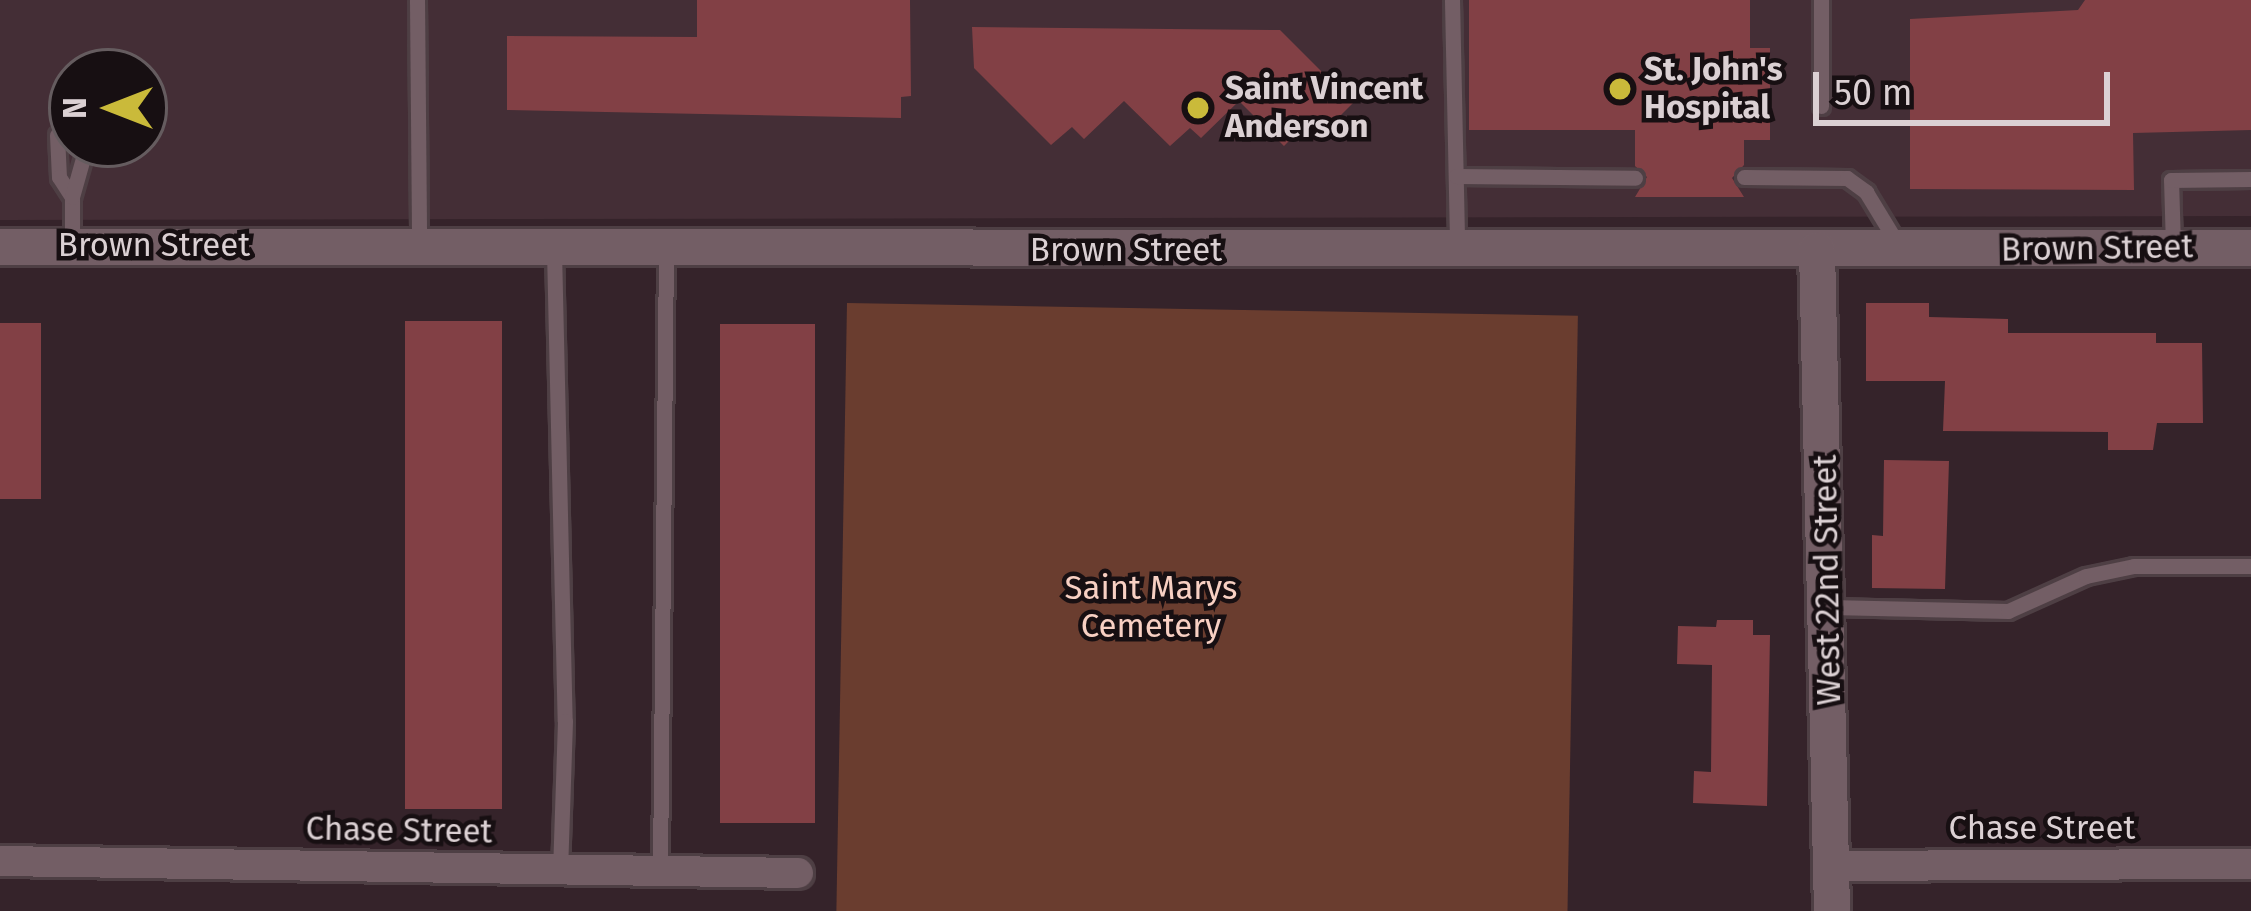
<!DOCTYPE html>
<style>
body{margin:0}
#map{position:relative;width:2251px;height:911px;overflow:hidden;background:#35232a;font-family:"Fira Sans",sans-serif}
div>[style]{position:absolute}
.built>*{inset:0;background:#442e36}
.green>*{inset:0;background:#6a3d2f;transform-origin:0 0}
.building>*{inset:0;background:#824045;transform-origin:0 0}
.roads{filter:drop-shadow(3px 0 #4e3f44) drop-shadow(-3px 0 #4e3f44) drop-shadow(0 3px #4e3f44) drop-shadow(0 -3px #4e3f44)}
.lane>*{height:15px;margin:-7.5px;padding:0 7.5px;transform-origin:7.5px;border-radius:7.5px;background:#735e65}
.street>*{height:30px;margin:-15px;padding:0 15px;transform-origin:15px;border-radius:15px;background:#735e65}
.secondary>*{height:36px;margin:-18px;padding:0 18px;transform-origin:18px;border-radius:18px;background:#735e65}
.dots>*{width:33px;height:33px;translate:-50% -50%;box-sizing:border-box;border:6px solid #170f12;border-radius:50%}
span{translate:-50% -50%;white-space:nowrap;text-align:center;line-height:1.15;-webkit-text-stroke:9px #170f12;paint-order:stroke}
.poi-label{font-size:33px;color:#dbd0d3;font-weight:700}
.left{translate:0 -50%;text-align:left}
.street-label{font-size:33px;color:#dbd0d3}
.park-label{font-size:33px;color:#f8d0c3}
.north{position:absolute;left:48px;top:48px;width:120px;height:120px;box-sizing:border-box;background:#170f12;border:3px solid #655c5f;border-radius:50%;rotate:270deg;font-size:33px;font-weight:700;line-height:48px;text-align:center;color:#dbd0d3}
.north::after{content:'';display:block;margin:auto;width:42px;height:54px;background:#caba3a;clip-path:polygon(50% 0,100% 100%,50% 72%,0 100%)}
.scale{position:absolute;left:1813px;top:72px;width:297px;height:54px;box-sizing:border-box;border:6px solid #dbd0d3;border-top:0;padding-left:15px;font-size:36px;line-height:42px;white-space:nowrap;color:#dbd0d3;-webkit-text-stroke:9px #170f12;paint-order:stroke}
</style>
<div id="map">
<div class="built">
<i style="clip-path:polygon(evenodd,0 0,2251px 0,2251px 216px,0 220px,0 0,72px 72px,144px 72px,144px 144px,72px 144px,72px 72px)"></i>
</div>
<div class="green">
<i style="left:847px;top:303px;width:731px;height:608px;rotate:1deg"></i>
</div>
<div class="building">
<i style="clip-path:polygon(697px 0,910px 0,911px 96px,901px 97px,901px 118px,507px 110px,507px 36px,697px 37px)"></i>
<i style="clip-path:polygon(1469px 0,1750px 0,1750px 48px,1770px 48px,1770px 140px,1744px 140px,1744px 165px,1732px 178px,1744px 197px,1635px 197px,1647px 177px,1635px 166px,1635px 130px,1469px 130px)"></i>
<i style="clip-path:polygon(2085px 0,2251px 0,2251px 130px,2133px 133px,2134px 190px,1910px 189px,1910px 19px,2078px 10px)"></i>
<i style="clip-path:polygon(972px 27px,1280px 30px,1353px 103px,1317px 139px,1303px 127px,1284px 146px,1239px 101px,1201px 138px,1190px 128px,1170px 146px,1124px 101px,1084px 139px,1072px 127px,1051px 145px,974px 68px)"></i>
<i style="clip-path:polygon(1866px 303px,1929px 303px,1929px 317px,2008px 319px,2008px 333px,2156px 333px,2156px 343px,2202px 343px,2203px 423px,2157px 423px,2153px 450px,2108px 450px,2108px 432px,1943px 431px,1945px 381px,1866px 381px)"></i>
<i style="left:502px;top:321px;width:488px;height:97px;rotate:90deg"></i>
<i style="left:0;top:323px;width:41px;height:176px"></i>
<i style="left:720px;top:324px;width:95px;height:499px"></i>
<i style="clip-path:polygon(1884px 460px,1949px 461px,1945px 589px,1872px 588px,1872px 535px,1883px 536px)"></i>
<i style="clip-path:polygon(1717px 620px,1753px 620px,1753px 635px,1770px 635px,1767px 806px,1693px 803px,1694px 771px,1711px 772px,1712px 665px,1677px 664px,1678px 626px,1716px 627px)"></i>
</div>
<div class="roads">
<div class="lane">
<i style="left:417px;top:0;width:246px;rotate:89.5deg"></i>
<i style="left:1452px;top:0;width:248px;rotate:88.8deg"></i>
<i style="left:1821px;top:0;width:106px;rotate:90deg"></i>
<i style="left:57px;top:135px;width:42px;rotate:87.3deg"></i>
<i style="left:59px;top:177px;width:24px;rotate:57deg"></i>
<i style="left:1456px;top:176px;width:179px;rotate:0.6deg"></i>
<i style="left:1744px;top:177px;width:103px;rotate:0.6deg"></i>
<i style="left:1847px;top:178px;width:24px;rotate:36deg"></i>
<i style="left:1866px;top:192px;width:60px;rotate:58.7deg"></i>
<i style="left:2173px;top:246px;width:66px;rotate:-91.7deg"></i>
<i style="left:2171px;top:180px;width:80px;rotate:-0.7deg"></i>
<i style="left:72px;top:247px;width:50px;rotate:-90deg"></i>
<i style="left:72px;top:197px;width:55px;rotate:-74.2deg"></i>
<i style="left:554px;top:250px;width:471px;rotate:88.7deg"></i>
<i style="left:565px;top:721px;width:148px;rotate:91.9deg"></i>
<i style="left:1830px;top:607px;width:178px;rotate:1.3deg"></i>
<i style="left:2008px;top:611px;width:85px;rotate:-24.2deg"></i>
<i style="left:2086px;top:576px;width:49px;rotate:-11.8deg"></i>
<i style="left:2134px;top:566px;width:117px"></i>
<i style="left:660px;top:871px;width:621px;rotate:-89.45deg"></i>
</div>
<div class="street">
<i style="left:0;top:861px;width:798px;rotate:0.86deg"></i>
<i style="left:1833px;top:866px;width:418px;rotate:-0.3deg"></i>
</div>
<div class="secondary">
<i style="left:0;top:247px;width:2251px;rotate:0.03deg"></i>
<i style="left:1817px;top:250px;width:661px;rotate:88.7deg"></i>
</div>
</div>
<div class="dots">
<i style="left:1620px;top:89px;background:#caba3a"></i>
<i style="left:1198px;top:108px;background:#caba3a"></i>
</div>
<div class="poi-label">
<span class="left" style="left:1644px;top:89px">St. John's<br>Hospital</span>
<span class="left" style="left:1225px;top:108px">Saint Vincent<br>Anderson</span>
</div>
<div class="street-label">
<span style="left:154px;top:246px">Brown Street</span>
<span style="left:2097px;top:249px;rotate:-1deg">Brown Street</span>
<span style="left:1126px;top:251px">Brown Street</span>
<span style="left:1828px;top:580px;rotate:-91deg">West 22nd Street</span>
<span style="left:2042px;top:829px">Chase Street</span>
<span style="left:399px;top:831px;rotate:1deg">Chase Street</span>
</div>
<div class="park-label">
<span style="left:1151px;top:608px">Saint Marys<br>Cemetery</span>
</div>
<div class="north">N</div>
<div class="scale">50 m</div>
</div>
